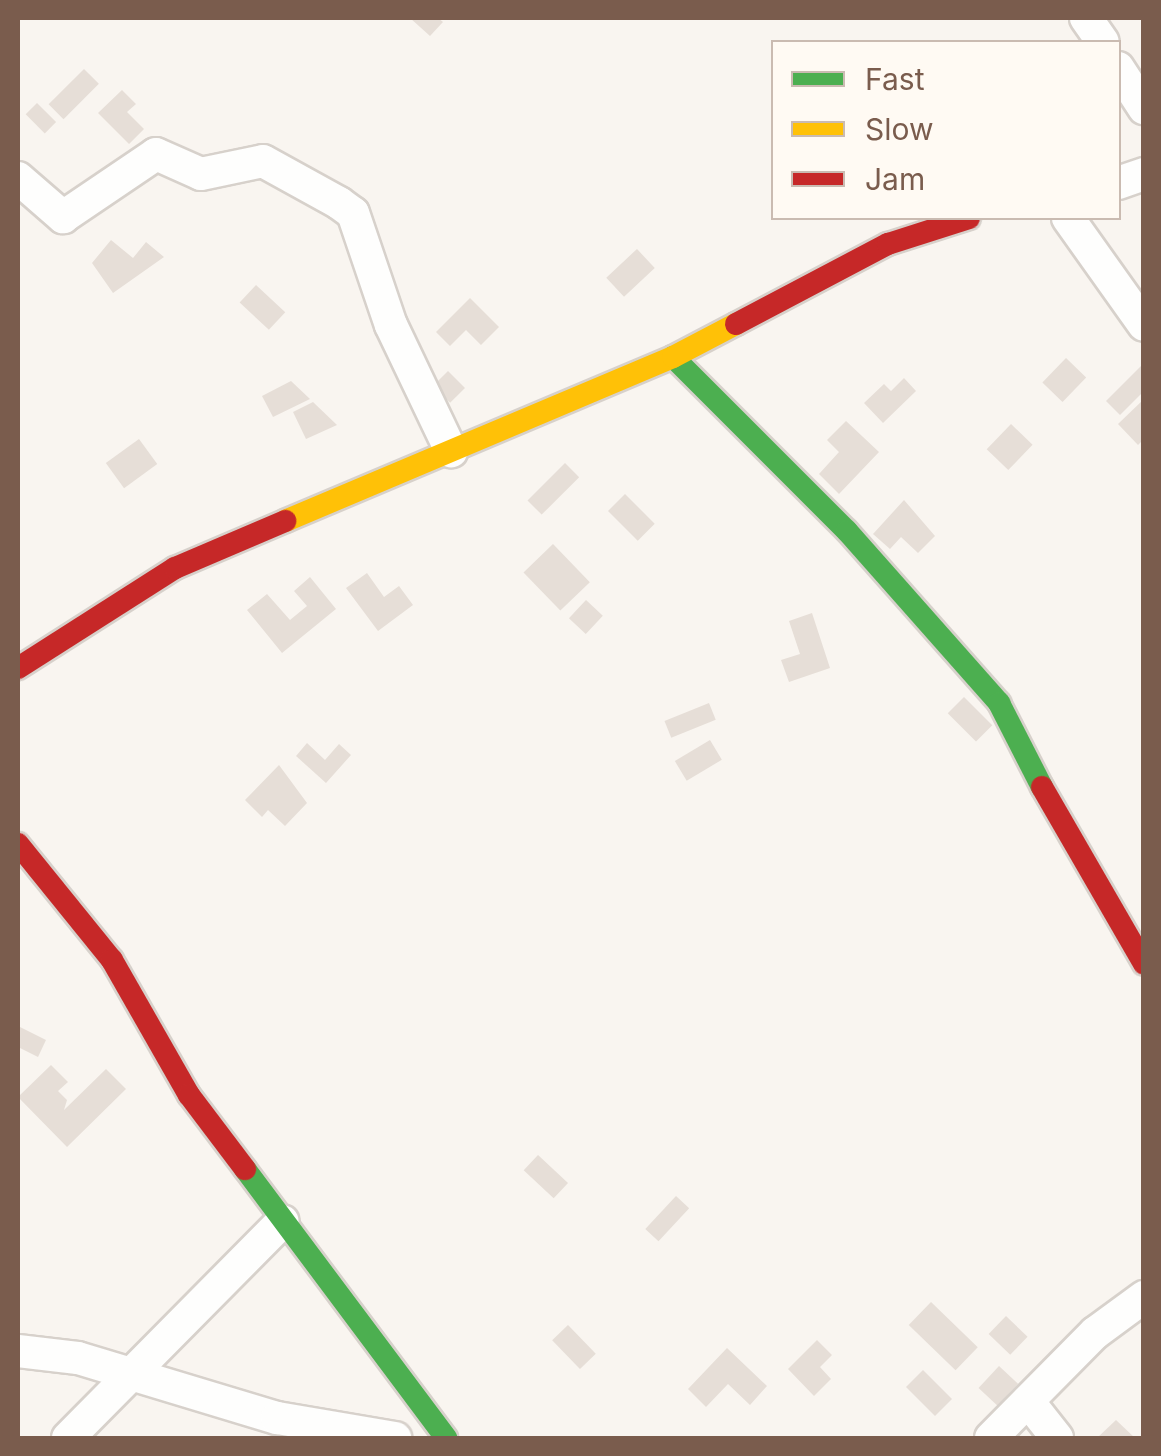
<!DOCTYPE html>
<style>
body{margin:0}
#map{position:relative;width:1161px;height:1456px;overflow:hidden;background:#f9f5f0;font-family:Inter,sans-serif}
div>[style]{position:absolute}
.building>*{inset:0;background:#e6ded7;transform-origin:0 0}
.roads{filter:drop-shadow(2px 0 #d7d1cb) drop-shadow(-2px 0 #d7d1cb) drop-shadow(0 2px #d7d1cb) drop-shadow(0 -2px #d7d1cb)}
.street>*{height:32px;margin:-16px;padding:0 16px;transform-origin:16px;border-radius:16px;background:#fefefd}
.fast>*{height:22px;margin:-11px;padding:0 11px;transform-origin:11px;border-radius:11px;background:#4caf50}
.slow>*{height:22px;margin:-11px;padding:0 11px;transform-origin:11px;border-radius:11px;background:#ffc107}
.jam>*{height:22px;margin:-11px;padding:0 11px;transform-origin:11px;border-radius:11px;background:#c62828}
span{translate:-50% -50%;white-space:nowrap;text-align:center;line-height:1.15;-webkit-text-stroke:9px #fffaf3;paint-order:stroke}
.frame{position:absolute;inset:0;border:20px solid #7a5c4d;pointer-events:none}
.legend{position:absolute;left:771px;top:40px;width:350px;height:180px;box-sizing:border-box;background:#fffaf3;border:2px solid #cabbb1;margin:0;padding:12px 18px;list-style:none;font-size:30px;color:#7a5c4d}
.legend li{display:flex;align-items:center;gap:20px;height:50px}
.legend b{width:50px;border:2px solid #cabbb1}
</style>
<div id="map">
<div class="building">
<i style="clip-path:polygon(410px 18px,438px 18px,443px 22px,430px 36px)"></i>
<i style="left:84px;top:69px;width:21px;height:50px;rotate:45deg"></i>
<i style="clip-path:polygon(122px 90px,136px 104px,127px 112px,144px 129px,129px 144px,98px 113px)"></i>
<i style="left:37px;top:103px;width:27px;height:16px;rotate:45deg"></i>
<i style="clip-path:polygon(111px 240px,133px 258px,146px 242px,164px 257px,113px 293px,92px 263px)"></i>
<i style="left:637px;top:249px;width:26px;height:42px;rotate:47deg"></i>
<i style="left:256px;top:285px;width:40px;height:24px;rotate:43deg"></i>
<i style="clip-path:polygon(470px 298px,499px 327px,481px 345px,466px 330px,450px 346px,436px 332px)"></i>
<i style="left:1066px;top:358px;width:28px;height:34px;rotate:44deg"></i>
<i style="clip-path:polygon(1144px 363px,1144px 391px,1120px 415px,1106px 401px)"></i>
<i style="left:448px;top:371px;width:24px;height:21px;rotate:45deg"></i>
<i style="clip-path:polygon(904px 378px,916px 391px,883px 423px,864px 403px,884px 384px,891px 391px)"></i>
<i style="clip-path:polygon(291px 381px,310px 399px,273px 417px,262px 396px)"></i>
<i style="clip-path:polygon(1144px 399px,1144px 439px,1138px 445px,1118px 424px)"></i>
<i style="clip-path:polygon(313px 402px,337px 425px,306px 439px,293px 412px)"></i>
<i style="clip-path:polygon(846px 421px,879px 452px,839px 494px,819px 474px,839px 452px,827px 440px)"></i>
<i style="left:1011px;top:424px;width:30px;height:35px;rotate:44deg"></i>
<i style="left:139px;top:439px;width:31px;height:41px;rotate:54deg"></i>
<i style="left:565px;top:463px;width:20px;height:53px;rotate:45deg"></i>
<i style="left:625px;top:494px;width:42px;height:24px;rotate:45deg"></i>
<i style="clip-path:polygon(904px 500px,935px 536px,918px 553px,901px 537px,890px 549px,873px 534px)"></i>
<i style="left:553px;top:544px;width:53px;height:41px;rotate:46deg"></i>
<i style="clip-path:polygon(367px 573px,384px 597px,399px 586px,413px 605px,378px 631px,346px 588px)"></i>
<i style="clip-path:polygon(310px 577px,336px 609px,282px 653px,247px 610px,267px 594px,290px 620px,307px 606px,294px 591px)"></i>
<i style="left:586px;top:600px;width:23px;height:25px;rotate:43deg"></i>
<i style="clip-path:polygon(812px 613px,830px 668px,789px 682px,781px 660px,800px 654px,789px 621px)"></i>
<i style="left:964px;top:697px;width:40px;height:23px;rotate:45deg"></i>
<i style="left:709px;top:703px;width:18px;height:48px;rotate:68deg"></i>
<i style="left:710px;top:740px;width:23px;height:41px;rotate:59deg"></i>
<i style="clip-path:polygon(307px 743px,325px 760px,339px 744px,351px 755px,326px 783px,296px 756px)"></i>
<i style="clip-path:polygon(279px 765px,307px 803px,285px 826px,268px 810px,262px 817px,245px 800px)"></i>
<i style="clip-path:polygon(18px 1026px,46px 1040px,38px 1057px,18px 1047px)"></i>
<i style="clip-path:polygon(51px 1065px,68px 1082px,58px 1091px,67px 1100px,64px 1110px,106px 1069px,126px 1089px,67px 1147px,18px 1097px)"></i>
<i style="left:538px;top:1155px;width:41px;height:21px;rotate:43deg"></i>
<i style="left:676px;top:1196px;width:18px;height:45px;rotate:43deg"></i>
<i style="left:931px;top:1302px;width:65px;height:32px;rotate:44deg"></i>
<i style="left:1006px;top:1316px;width:30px;height:25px;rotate:44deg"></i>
<i style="left:568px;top:1325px;width:40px;height:22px;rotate:46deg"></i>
<i style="clip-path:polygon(817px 1340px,832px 1355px,820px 1367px,831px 1379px,814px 1396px,788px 1369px)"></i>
<i style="clip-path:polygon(727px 1348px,767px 1386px,750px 1405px,728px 1384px,706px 1407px,688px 1389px)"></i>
<i style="left:999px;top:1366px;width:26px;height:30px;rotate:43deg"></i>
<i style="left:923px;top:1370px;width:41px;height:24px;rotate:45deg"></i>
<i style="clip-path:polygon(1116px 1420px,1135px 1438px,1097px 1438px)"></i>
</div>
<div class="roads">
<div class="street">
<i style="left:1086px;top:18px;width:29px;rotate:55deg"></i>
<i style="left:1118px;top:68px;width:48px;rotate:57deg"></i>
<i style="left:18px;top:178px;width:60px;rotate:40.9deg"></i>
<i style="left:63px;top:217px;width:112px;rotate:-34.1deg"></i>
<i style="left:156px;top:154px;width:49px;rotate:24deg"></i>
<i style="left:201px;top:174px;width:63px;rotate:-11.8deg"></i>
<i style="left:263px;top:161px;width:87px;rotate:28.9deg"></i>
<i style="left:339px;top:203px;width:17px;rotate:36deg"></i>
<i style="left:353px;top:213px;width:118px;rotate:71.3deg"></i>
<i style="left:391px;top:325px;width:140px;rotate:64.5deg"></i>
<i style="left:1118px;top:183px;width:28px;rotate:-19deg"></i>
<i style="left:1068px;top:218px;width:131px;rotate:54.6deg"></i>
<i style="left:18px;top:1351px;width:60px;rotate:6.7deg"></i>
<i style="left:78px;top:1358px;width:208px;rotate:16.8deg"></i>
<i style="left:277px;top:1418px;width:120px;rotate:9.6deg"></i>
<i style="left:1028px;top:1401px;width:47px;rotate:51.9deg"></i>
<i style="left:68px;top:1438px;width:305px;rotate:-45.3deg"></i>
<i style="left:991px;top:1438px;width:148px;rotate:-45.3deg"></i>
<i style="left:1095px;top:1333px;width:61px;rotate:-36.3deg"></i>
</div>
<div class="fast">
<i style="left:673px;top:357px;width:246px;rotate:45deg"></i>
<i style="left:847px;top:531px;width:230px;rotate:48.5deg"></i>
<i style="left:999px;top:703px;width:94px;rotate:62.9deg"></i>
<i style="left:245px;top:1169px;width:336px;rotate:53.2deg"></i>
</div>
<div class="slow">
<i style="left:285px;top:521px;width:421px;rotate:-22.9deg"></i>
<i style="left:673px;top:357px;width:71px;rotate:-27.6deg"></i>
</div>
<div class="jam">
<i style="left:736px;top:324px;width:172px;rotate:-27.8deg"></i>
<i style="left:888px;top:244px;width:85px;rotate:-17.8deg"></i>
<i style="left:18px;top:668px;width:186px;rotate:-32.5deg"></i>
<i style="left:175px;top:568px;width:120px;rotate:-23.1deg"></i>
<i style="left:1042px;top:787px;width:204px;rotate:60deg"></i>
<i style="left:18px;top:844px;width:149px;rotate:51deg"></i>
<i style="left:112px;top:960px;width:155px;rotate:60.3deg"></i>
<i style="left:189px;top:1095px;width:93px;rotate:52.9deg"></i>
</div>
</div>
<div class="frame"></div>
<ul class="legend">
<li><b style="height:12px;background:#4caf50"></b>Fast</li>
<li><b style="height:12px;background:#ffc107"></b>Slow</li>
<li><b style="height:12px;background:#c62828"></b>Jam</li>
</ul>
</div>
